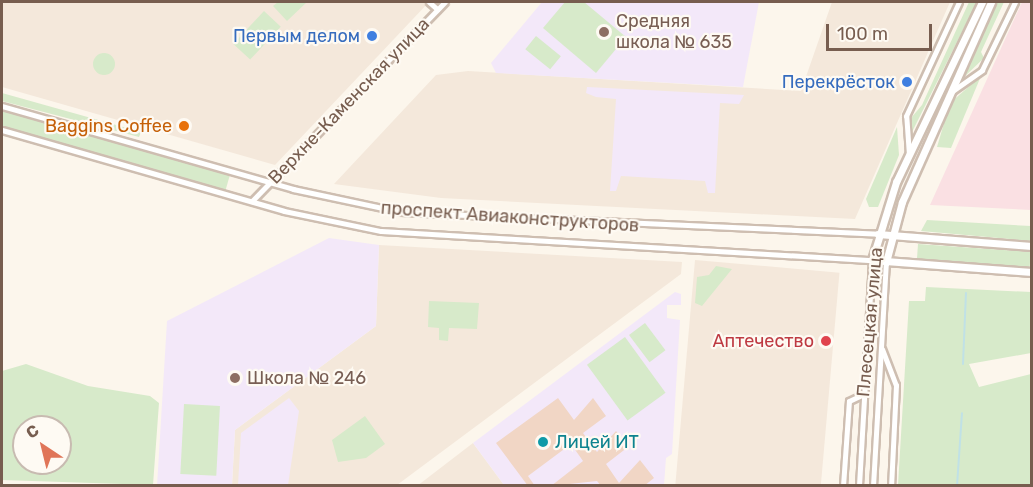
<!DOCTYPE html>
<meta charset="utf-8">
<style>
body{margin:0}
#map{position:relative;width:1033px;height:487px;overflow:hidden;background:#fcf6ec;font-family:Rubik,sans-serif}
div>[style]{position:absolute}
.residential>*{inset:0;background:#f4e8db;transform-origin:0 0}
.education>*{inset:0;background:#f3e8f9}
.medical>*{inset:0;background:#fae0e3}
.green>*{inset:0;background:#d7eaca;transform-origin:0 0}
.round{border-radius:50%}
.stream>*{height:2px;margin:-1px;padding:0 1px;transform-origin:1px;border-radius:1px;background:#c0e1e6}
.building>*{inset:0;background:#f1d6c5}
.roads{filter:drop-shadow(2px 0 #cebeb1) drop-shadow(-2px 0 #cebeb1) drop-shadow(0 2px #cebeb1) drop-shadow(0 -2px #cebeb1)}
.minor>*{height:5px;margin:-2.5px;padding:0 2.5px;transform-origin:2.5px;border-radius:2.5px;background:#fff}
.tertiary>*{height:7px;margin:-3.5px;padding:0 3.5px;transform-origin:3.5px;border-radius:3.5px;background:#fff}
.dots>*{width:16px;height:16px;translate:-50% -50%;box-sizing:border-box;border:3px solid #fefaf3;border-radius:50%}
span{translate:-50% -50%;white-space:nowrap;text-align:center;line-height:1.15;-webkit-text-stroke:4.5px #fefaf3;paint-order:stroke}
.education-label{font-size:18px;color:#785e54}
.left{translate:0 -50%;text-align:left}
.shop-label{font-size:18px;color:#366cbe}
.right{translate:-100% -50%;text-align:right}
.street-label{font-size:18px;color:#775d4f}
.food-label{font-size:18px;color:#c56008}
.health-label{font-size:18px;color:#be3a42}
.culture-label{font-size:18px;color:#0d838f}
.frame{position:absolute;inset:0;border:3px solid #775d4f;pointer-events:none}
.north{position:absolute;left:12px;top:415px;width:60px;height:60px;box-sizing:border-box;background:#fefaf3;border:2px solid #c8bbb1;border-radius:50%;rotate:325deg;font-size:16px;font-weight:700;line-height:24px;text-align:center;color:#775d4f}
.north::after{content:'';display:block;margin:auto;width:21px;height:27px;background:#e07558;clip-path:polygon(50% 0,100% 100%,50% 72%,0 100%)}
.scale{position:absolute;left:826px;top:24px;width:106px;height:27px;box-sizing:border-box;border:3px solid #775d4f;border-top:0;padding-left:8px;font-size:18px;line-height:21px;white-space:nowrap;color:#775d4f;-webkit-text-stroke:4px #fefaf3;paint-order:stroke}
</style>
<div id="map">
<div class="residential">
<i style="clip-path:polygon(2px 2px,429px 2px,275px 165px,2px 87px)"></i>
<i style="clip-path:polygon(832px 2px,950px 2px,855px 219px,441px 198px,334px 184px,436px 75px,468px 71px,801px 91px)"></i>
<i style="clip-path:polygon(379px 245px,682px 262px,681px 274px,397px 485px,232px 486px,235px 430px,376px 326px)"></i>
<i style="left:695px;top:260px;width:145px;height:226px;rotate:5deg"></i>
<i style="clip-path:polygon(473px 443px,504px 485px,417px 486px)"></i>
</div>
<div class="education">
<i style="clip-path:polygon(542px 2px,759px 2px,743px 87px,496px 73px,491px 63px)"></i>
<i style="clip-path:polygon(587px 87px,744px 95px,739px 104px,720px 103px,715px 193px,708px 193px,705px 181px,621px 176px,616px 191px,610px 191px,616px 99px,596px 97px,586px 93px)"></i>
<i style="clip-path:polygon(329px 238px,379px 245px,376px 326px,235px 430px,232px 485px,157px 486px,167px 321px)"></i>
<i style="clip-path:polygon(675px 292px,681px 294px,681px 305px,667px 305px,667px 318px,680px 320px,672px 454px,666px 458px,664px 485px,504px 485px,473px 443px)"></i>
<i style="clip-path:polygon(289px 398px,299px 411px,288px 485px,238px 485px,241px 433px)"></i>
</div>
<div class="medical">
<i style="clip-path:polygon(1022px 2px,1032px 2px,1031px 210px,930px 205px)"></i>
</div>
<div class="green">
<i style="clip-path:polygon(278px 2px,307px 2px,287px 21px,273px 6px)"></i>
<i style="clip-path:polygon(565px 2px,584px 2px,626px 37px,596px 73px,543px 28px)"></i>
<i style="clip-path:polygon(969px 2px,977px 2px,911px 134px,911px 118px,922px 105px)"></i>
<i style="clip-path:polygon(996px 2px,1004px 2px,981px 52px,984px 58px,961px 80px)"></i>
<i style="left:264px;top:11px;width:23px;height:45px;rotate:43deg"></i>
<i style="left:536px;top:36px;width:32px;height:17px;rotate:39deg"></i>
<i class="round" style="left:93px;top:53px;width:22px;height:22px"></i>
<i style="clip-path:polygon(981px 76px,951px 148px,937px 147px,950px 103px)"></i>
<i style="clip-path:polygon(2px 93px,141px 132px,139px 137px,2px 101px)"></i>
<i style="left:2px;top:110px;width:237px;height:16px;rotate:16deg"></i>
<i style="clip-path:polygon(897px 127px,899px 155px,878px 207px,869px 207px,866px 199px)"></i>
<i style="clip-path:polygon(927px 220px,1031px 226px,1031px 241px,921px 231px)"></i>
<i style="left:918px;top:244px;width:113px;height:16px;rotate:4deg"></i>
<i style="clip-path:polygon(716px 266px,732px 269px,702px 306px,695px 303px,697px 277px,709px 275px)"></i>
<i style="clip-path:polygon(926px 287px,1031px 292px,1031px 353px,969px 364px,979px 387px,1031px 374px,1031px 485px,898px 485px,909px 301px,925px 301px)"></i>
<i style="clip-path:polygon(429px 301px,479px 303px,477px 329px,449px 328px,448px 341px,439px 340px,439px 328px,428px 327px)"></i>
<i style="left:645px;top:323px;width:34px;height:20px;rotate:53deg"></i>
<i style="left:625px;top:337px;width:69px;height:47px;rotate:54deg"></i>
<i style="clip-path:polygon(evenodd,26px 364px,88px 386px,150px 396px,159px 403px,153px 485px,2px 480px,2px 371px,26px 364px,24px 427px,60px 427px,60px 463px,24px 463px,24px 427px)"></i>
<i style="left:184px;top:404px;width:36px;height:70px;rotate:3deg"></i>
<i style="clip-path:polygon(365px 416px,385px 444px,366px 458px,338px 462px,332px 440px)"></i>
</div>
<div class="stream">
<i style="left:963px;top:364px;width:71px;rotate:-87.6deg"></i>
<i style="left:957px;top:486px;width:73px;rotate:-86.1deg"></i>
</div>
<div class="building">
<i style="clip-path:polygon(558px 398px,574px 420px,593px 398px,606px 416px,583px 433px,597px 452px,616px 431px,628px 447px,606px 464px,619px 483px,640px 460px,654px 478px,644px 486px,601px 486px,597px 481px,551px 486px,583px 461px,571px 444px,528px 476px,535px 486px,528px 486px,496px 443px)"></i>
</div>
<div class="roads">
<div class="minor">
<i style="left:429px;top:2px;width:11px;rotate:41deg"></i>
<i style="left:951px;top:92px;width:38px;rotate:-35deg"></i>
<i style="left:982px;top:70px;width:76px;rotate:-64.1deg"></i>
<i style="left:2px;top:106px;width:303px;rotate:15.9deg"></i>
<i style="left:293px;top:189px;width:110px;rotate:12deg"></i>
<i style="left:401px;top:212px;width:478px;rotate:2.6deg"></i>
<i style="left:2px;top:130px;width:293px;rotate:16deg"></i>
<i style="left:284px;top:211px;width:99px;rotate:11.7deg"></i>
<i style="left:381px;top:231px;width:492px;rotate:3.4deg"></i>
<i style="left:872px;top:260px;width:226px;rotate:93.3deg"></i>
<i style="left:909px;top:155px;width:39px;rotate:-94deg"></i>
<i style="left:906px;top:116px;width:126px;rotate:-65.1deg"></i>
<i style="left:252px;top:201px;width:277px;rotate:-45.9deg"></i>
<i style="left:882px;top:349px;width:39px;rotate:69deg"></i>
<i style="left:896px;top:385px;width:101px;rotate:92.8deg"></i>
<i style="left:843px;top:486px;width:85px;rotate:-86deg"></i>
<i style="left:849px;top:401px;width:17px;rotate:-25deg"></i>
<i style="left:873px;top:486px;width:224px;rotate:-86.7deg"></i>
</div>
<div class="tertiary">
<i style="left:982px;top:2px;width:199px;rotate:115.5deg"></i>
<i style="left:896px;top:182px;width:82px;rotate:107.1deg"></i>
<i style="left:872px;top:260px;width:160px;rotate:4.3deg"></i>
<i style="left:878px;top:234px;width:154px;rotate:4.5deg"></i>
<i style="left:886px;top:262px;width:62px;rotate:-75.1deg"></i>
<i style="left:902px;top:202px;width:219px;rotate:-66deg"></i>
</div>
</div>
<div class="dots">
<i style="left:604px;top:32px;background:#8d6e63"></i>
<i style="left:372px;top:36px;background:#3f7fe0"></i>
<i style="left:907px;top:82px;background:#3f7fe0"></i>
<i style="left:184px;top:126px;background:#e8710a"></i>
<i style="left:826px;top:341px;background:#e0444e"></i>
<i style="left:235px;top:378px;background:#8d6e63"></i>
<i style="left:543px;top:442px;background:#0f9aa8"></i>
</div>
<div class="education-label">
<span class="left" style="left:616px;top:32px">Средняя<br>школа № 635</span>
<span class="left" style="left:247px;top:378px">Школа № 246</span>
</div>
<div class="shop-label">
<span class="right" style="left:360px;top:36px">Первым делом</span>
<span class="right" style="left:895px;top:82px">Перекрёсток</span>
</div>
<div class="street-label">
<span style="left:349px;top:101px;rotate:-46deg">Верхне-Каменская улица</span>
<span style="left:510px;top:217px;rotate:4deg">проспект Авиаконструкторов</span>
<span style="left:870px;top:322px;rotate:-85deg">Плесецкая улица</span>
</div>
<div class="food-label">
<span class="right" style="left:172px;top:126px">Baggins Coffee</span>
</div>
<div class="health-label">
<span class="right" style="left:814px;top:341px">Аптечество</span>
</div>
<div class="culture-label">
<span class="left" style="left:555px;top:442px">Лицей ИТ</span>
</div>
<div class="frame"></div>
<div class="north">С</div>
<div class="scale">100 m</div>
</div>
